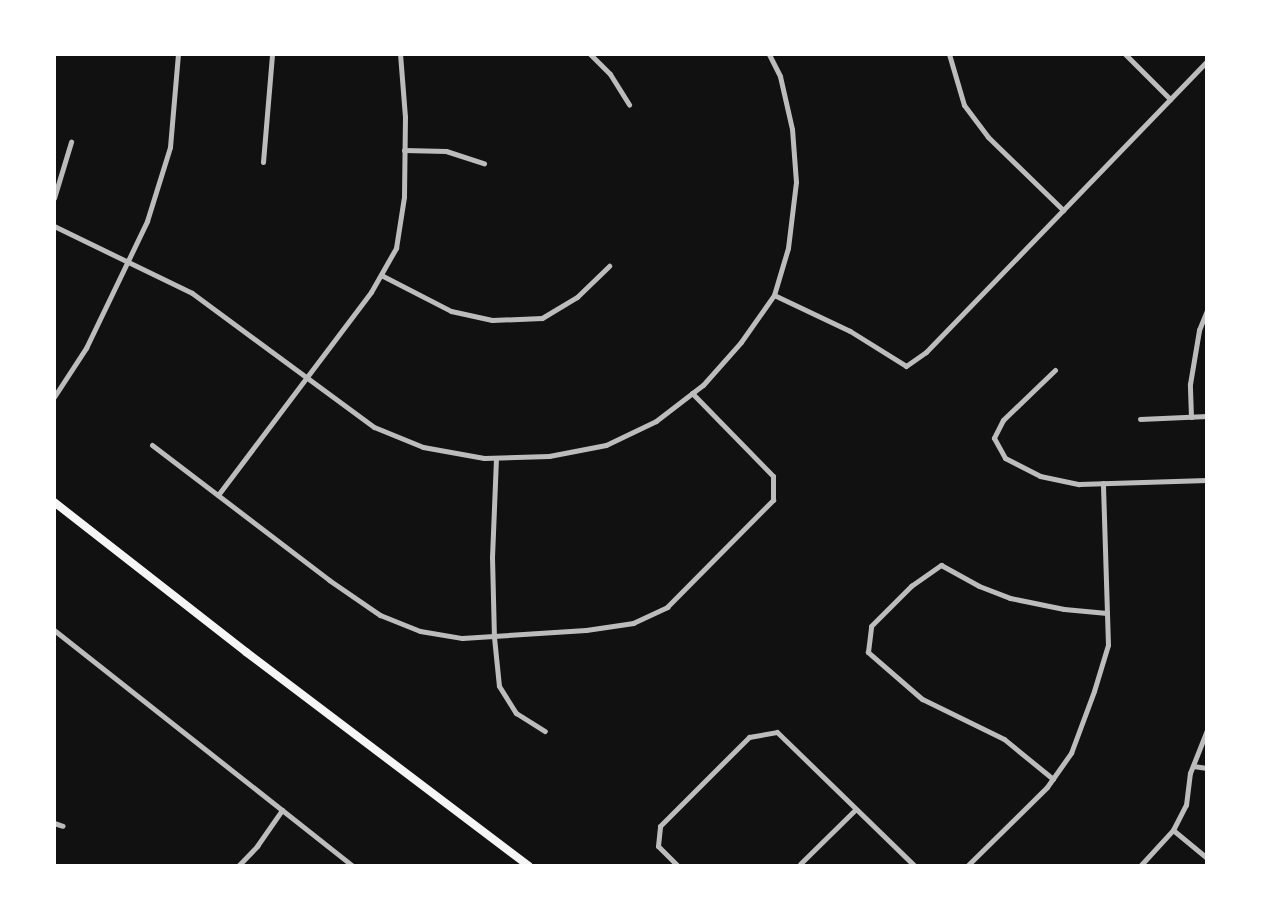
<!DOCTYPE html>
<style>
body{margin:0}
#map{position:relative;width:1261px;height:920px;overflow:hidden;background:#111;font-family:Lora,serif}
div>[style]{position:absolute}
.minor>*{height:5px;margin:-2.5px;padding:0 2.5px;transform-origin:2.5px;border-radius:2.5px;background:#bcbcbc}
.secondary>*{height:8px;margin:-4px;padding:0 4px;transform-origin:4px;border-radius:4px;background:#f5f5f5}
span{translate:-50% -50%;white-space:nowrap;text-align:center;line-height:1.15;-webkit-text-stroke:6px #fff;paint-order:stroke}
.frame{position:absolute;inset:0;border:56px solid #fff;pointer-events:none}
</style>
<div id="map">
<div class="minor">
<i style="left:590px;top:54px;width:28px;rotate:45deg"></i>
<i style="left:610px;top:74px;width:36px;rotate:58deg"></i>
<i style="left:949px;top:54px;width:53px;rotate:73.6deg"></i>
<i style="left:964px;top:105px;width:40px;rotate:53deg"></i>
<i style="left:988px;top:137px;width:105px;rotate:44.2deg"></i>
<i style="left:1125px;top:54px;width:64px;rotate:45deg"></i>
<i style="left:404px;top:150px;width:42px;rotate:1.4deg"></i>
<i style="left:446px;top:151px;width:40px;rotate:18deg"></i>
<i style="left:263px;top:162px;width:108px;rotate:-85.2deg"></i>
<i style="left:54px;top:198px;width:59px;rotate:-73.1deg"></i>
<i style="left:54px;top:226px;width:153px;rotate:25.9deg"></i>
<i style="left:192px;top:293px;width:226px;rotate:36.4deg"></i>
<i style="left:374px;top:427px;width:53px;rotate:22.2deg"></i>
<i style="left:423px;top:447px;width:62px;rotate:10.2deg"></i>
<i style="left:484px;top:458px;width:65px;rotate:-1.8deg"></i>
<i style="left:549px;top:456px;width:58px;rotate:-10.9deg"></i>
<i style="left:606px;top:445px;width:55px;rotate:-25.6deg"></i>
<i style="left:656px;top:421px;width:59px;rotate:-37.5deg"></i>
<i style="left:703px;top:385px;width:57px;rotate:-48.5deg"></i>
<i style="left:741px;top:342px;width:57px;rotate:-54.9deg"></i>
<i style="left:774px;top:295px;width:49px;rotate:-73.4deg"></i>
<i style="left:788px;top:248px;width:66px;rotate:-83.1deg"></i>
<i style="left:796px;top:182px;width:53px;rotate:-94.3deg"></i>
<i style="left:792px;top:129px;width:54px;rotate:-102.8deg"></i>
<i style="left:780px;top:76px;width:25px;rotate:-117deg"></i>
<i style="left:381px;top:275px;width:79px;rotate:27.2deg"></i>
<i style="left:451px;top:311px;width:42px;rotate:12.4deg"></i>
<i style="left:492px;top:320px;width:50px;rotate:-2.3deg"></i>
<i style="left:542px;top:318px;width:41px;rotate:-31deg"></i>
<i style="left:577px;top:297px;width:45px;rotate:-44.1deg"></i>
<i style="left:774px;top:295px;width:84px;rotate:25.3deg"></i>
<i style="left:850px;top:331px;width:66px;rotate:32deg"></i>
<i style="left:906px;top:366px;width:24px;rotate:-35deg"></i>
<i style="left:926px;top:352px;width:405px;rotate:-46deg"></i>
<i style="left:1055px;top:370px;width:72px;rotate:136.1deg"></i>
<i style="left:1003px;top:420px;width:20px;rotate:117deg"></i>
<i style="left:994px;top:438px;width:23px;rotate:61deg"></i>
<i style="left:1005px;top:458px;width:39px;rotate:27deg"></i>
<i style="left:1040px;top:476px;width:40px;rotate:12deg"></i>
<i style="left:1079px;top:484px;width:128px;rotate:-1.8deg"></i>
<i style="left:54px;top:397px;width:59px;rotate:-56.9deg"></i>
<i style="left:86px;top:348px;width:141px;rotate:-64.3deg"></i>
<i style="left:147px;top:221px;width:77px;rotate:-72.7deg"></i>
<i style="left:170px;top:147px;width:93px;rotate:-85.1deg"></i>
<i style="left:1191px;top:417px;width:33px;rotate:-92deg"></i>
<i style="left:1190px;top:384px;width:55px;rotate:-80.5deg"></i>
<i style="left:1199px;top:330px;width:22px;rotate:-68deg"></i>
<i style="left:1140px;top:419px;width:67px;rotate:-2.6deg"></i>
<i style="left:152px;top:445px;width:223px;rotate:37.3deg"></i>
<i style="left:329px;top:580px;width:62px;rotate:34.5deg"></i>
<i style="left:380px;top:615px;width:43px;rotate:21.8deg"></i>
<i style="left:420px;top:631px;width:43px;rotate:9.5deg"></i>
<i style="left:462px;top:638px;width:124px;rotate:-3.7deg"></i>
<i style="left:586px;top:630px;width:48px;rotate:-8.5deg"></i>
<i style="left:633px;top:623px;width:38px;rotate:-25deg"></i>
<i style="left:667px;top:607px;width:151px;rotate:-45.3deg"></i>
<i style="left:773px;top:500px;width:24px;rotate:-90deg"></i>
<i style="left:773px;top:476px;width:116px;rotate:-134.3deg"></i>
<i style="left:496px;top:458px;width:99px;rotate:92.3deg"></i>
<i style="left:492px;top:557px;width:80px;rotate:88.6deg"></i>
<i style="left:494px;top:637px;width:49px;rotate:84.2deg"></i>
<i style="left:499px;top:686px;width:32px;rotate:58deg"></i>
<i style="left:516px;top:713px;width:34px;rotate:32deg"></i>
<i style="left:218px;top:495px;width:254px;rotate:-53deg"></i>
<i style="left:371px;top:292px;width:51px;rotate:-60.4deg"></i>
<i style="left:396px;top:248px;width:52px;rotate:-81.1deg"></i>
<i style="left:404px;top:197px;width:80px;rotate:-89.3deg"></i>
<i style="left:405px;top:117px;width:63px;rotate:-94.5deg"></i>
<i style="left:54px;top:630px;width:381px;rotate:38.3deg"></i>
<i style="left:1193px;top:766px;width:14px;rotate:8deg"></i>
<i style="left:1053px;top:779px;width:63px;rotate:-140.8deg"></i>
<i style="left:1004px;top:739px;width:91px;rotate:-154deg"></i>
<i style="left:922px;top:699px;width:72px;rotate:-139deg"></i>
<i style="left:868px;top:652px;width:26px;rotate:-83deg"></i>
<i style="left:871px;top:626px;width:57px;rotate:-45deg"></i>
<i style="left:911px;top:586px;width:37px;rotate:-35deg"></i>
<i style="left:941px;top:565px;width:43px;rotate:28.9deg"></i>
<i style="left:979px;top:586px;width:33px;rotate:21deg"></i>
<i style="left:1010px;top:598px;width:55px;rotate:11.5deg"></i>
<i style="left:1064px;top:609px;width:43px;rotate:5.3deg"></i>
<i style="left:54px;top:823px;width:9px;rotate:18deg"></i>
<i style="left:1173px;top:830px;width:44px;rotate:39.5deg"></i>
<i style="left:800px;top:864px;width:78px;rotate:-44.5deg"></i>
<i style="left:238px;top:866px;width:28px;rotate:-46deg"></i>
<i style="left:257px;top:846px;width:44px;rotate:-55.2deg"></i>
<i style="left:678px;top:866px;width:28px;rotate:-135deg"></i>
<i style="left:658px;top:846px;width:20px;rotate:-84deg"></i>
<i style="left:660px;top:826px;width:126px;rotate:-45deg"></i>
<i style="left:749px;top:737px;width:28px;rotate:-10deg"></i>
<i style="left:777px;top:732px;width:192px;rotate:44.2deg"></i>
<i style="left:967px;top:866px;width:112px;rotate:-44.6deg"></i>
<i style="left:1047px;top:787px;width:42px;rotate:-54.8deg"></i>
<i style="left:1071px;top:753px;width:66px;rotate:-69.6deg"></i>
<i style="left:1094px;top:691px;width:48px;rotate:-73.1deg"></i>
<i style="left:1108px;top:645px;width:162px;rotate:-91.8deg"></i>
<i style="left:1140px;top:866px;width:49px;rotate:-47.5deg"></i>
<i style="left:1173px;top:830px;width:28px;rotate:-63deg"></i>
<i style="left:1186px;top:805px;width:32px;rotate:-83deg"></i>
<i style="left:1190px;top:773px;width:46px;rotate:-68.4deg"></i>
</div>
<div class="secondary">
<i style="left:54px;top:502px;width:244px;rotate:38deg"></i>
<i style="left:246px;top:652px;width:355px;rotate:37.1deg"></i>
</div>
<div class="frame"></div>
</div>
